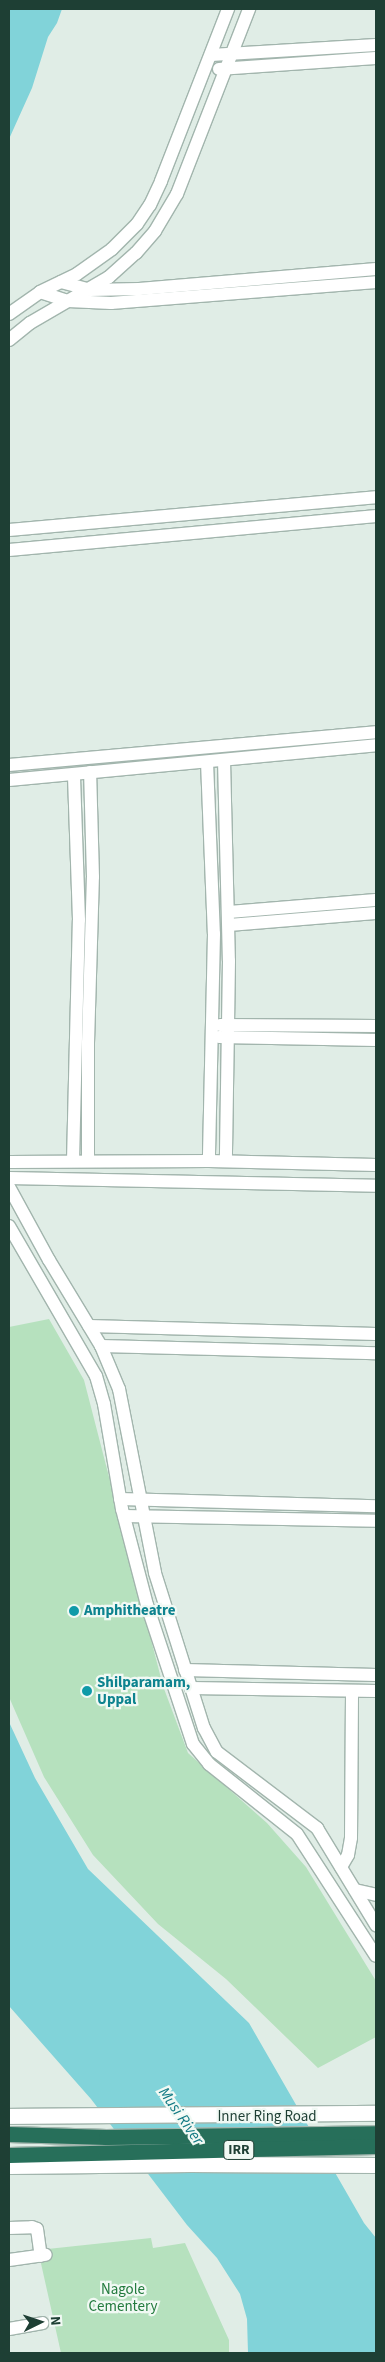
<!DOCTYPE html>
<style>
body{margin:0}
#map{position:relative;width:385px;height:2362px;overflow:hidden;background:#e0ede6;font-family:"Source Sans 3",sans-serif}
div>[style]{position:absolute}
.green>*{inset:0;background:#b6e1be}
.water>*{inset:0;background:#81d3d9}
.roads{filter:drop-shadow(1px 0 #a2b5ad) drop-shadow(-1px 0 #a2b5ad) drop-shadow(0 1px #a2b5ad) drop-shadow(0 -1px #a2b5ad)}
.street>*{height:12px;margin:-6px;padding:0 6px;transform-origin:6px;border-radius:6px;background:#fff}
.secondary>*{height:15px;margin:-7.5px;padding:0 7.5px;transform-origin:7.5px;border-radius:7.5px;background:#fff}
.highway>*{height:15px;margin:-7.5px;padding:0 7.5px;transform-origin:7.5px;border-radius:7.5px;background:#276f5a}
.dots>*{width:14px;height:14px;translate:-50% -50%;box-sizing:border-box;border:2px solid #f1f9f4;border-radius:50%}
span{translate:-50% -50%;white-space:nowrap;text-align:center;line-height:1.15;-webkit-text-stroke:4.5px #f1f9f4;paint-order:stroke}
.shield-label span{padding:1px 4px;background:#f1f9f4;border:1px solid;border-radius:4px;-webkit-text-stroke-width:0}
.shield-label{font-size:14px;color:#1e3f34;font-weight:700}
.culture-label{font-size:15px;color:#0d838f;font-weight:700}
.left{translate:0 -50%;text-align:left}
.street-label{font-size:15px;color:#1e3f34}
.park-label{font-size:15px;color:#237b3e}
.water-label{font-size:16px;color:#117983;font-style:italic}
.frame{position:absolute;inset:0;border:10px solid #1e3f34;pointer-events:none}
.north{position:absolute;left:15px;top:2297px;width:50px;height:50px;-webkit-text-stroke:4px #f1f9f4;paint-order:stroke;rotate:86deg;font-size:14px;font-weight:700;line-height:20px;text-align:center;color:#1e3f34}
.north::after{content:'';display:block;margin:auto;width:18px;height:22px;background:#1e3f34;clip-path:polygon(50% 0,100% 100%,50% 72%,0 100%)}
</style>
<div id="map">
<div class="green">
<i style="clip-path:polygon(49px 1319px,84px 1380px,163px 1686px,188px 1753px,267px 1823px,306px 1867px,376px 1981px,376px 2037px,318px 2068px,226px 1979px,158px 1924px,93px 1855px,44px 1777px,9px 1697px,9px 1327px)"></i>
<i style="clip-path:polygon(151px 2238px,153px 2248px,185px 2243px,229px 2340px,229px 2353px,61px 2353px,38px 2250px)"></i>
</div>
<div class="water">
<i style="clip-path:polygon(9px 9px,62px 9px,57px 23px,48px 37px,32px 88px,9px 139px)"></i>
<i style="clip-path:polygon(9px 1722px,35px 1778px,88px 1869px,249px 2023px,364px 2223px,376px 2238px,376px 2353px,248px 2353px,247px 2319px,240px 2294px,217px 2258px,187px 2225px,91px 2099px,9px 2006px)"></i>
</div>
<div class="roads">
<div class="street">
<i style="left:211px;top:55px;width:165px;rotate:-3.5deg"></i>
<i style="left:219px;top:69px;width:157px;rotate:-4deg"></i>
<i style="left:61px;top:282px;width:30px;rotate:15deg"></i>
<i style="left:90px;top:290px;width:49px;rotate:-1.2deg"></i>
<i style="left:139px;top:289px;width:238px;rotate:-4.8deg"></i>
<i style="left:40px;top:292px;width:29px;rotate:18deg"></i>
<i style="left:68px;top:301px;width:43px;rotate:2.7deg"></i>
<i style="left:111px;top:303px;width:266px;rotate:-4.5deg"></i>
<i style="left:9px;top:314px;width:38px;rotate:-35deg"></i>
<i style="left:40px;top:292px;width:41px;rotate:-25.9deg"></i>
<i style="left:77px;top:274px;width:43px;rotate:-35.5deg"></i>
<i style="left:112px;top:249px;width:35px;rotate:-45deg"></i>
<i style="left:137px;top:224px;width:23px;rotate:-56deg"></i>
<i style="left:150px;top:205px;width:26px;rotate:-65deg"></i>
<i style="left:161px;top:181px;width:185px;rotate:-68.7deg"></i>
<i style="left:9px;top:340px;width:27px;rotate:-39deg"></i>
<i style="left:30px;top:323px;width:91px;rotate:-30.2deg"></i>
<i style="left:109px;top:277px;width:36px;rotate:-42deg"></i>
<i style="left:136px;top:253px;width:29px;rotate:-49deg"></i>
<i style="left:155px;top:231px;width:43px;rotate:-59.3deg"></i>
<i style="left:177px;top:194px;width:199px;rotate:-68.7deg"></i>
<i style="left:9px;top:530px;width:368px;rotate:-5.1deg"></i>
<i style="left:9px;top:550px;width:369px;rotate:-5.3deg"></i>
<i style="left:224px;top:760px;width:201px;rotate:88.6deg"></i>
<i style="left:229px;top:961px;width:200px;rotate:90.9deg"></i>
<i style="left:207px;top:762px;width:172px;rotate:87.7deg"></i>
<i style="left:214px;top:934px;width:227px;rotate:91.3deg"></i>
<i style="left:9px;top:765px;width:368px;rotate:-5.1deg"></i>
<i style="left:9px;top:780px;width:369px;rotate:-5.4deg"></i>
<i style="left:229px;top:912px;width:147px;rotate:-4.7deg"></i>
<i style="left:229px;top:925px;width:147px;rotate:-4.7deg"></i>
<i style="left:220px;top:1025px;width:156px;rotate:0.4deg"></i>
<i style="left:219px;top:1037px;width:157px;rotate:1.1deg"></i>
<i style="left:73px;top:1161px;width:241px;rotate:-88.6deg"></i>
<i style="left:79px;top:920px;width:146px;rotate:-92deg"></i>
<i style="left:88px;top:1161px;width:118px;rotate:-90deg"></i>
<i style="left:88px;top:1043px;width:166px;rotate:-88.3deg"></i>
<i style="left:93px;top:877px;width:105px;rotate:-91.6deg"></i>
<i style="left:9px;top:1162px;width:200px;rotate:-0.3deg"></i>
<i style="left:209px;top:1161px;width:167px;rotate:1.4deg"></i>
<i style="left:9px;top:1178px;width:367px;rotate:1.2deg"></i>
<i style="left:9px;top:1187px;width:83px;rotate:61.3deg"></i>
<i style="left:49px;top:1260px;width:100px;rotate:58.8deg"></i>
<i style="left:101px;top:1346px;width:47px;rotate:67.3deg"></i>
<i style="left:119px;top:1389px;width:187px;rotate:78.9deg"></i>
<i style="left:155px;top:1573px;width:163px;rotate:72.5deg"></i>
<i style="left:204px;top:1728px;width:27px;rotate:62deg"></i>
<i style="left:217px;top:1752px;width:126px;rotate:37.2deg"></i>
<i style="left:317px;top:1828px;width:114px;rotate:58.7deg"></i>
<i style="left:9px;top:1226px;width:173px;rotate:59.9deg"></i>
<i style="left:96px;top:1376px;width:29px;rotate:74deg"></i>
<i style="left:104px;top:1404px;width:107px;rotate:80.3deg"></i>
<i style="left:122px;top:1509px;width:99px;rotate:75.4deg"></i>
<i style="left:147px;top:1605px;width:146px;rotate:71.7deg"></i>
<i style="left:193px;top:1744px;width:26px;rotate:51deg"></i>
<i style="left:209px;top:1764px;width:112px;rotate:38.5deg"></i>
<i style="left:297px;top:1834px;width:145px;rotate:57.1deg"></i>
<i style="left:89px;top:1326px;width:287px;rotate:1.6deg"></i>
<i style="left:101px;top:1346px;width:275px;rotate:1.5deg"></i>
<i style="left:120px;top:1499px;width:256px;rotate:1.6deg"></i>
<i style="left:124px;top:1516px;width:252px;rotate:1.1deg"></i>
<i style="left:185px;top:1670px;width:191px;rotate:1.5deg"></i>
<i style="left:191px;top:1688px;width:185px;rotate:0.9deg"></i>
<i style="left:341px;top:1867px;width:14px;rotate:-60deg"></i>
<i style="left:348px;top:1855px;width:17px;rotate:-80deg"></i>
<i style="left:351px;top:1838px;width:147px;rotate:-89.6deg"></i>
<i style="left:355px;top:1890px;width:22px;rotate:13deg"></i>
<i style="left:9px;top:2228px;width:23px;rotate:-2deg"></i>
<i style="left:32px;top:2227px;width:5px;rotate:22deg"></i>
<i style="left:37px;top:2229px;width:27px;rotate:82deg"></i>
<i style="left:9px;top:2260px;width:37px;rotate:-8deg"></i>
<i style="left:9px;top:2329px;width:34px;rotate:-10deg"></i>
</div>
<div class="secondary">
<i style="left:9px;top:2116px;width:367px;rotate:-0.5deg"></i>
<i style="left:9px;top:2166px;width:181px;rotate:-0.6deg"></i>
<i style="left:190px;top:2164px;width:186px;rotate:0.3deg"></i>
</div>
<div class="highway">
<i style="left:9px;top:2134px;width:97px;rotate:1.8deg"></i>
<i style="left:106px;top:2137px;width:270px;rotate:-0.8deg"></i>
<i style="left:9px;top:2155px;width:367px;rotate:-1.4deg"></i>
</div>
</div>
<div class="dots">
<i style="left:74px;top:1611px;background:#0f9aa8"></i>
<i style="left:87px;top:1691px;background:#0f9aa8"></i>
</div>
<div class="shield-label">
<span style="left:239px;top:2150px">IRR</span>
</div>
<div class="culture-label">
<span class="left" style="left:84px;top:1611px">Amphitheatre</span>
<span class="left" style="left:97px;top:1691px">Shilparamam,<br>Uppal</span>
</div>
<div class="street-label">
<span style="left:267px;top:2117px">Inner Ring Road</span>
</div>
<div class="park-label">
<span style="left:123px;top:2298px">Nagole<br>Cementery</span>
</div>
<div class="water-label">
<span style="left:181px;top:2116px;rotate:55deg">Musi River</span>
</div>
<div class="frame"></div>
<div class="north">N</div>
</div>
